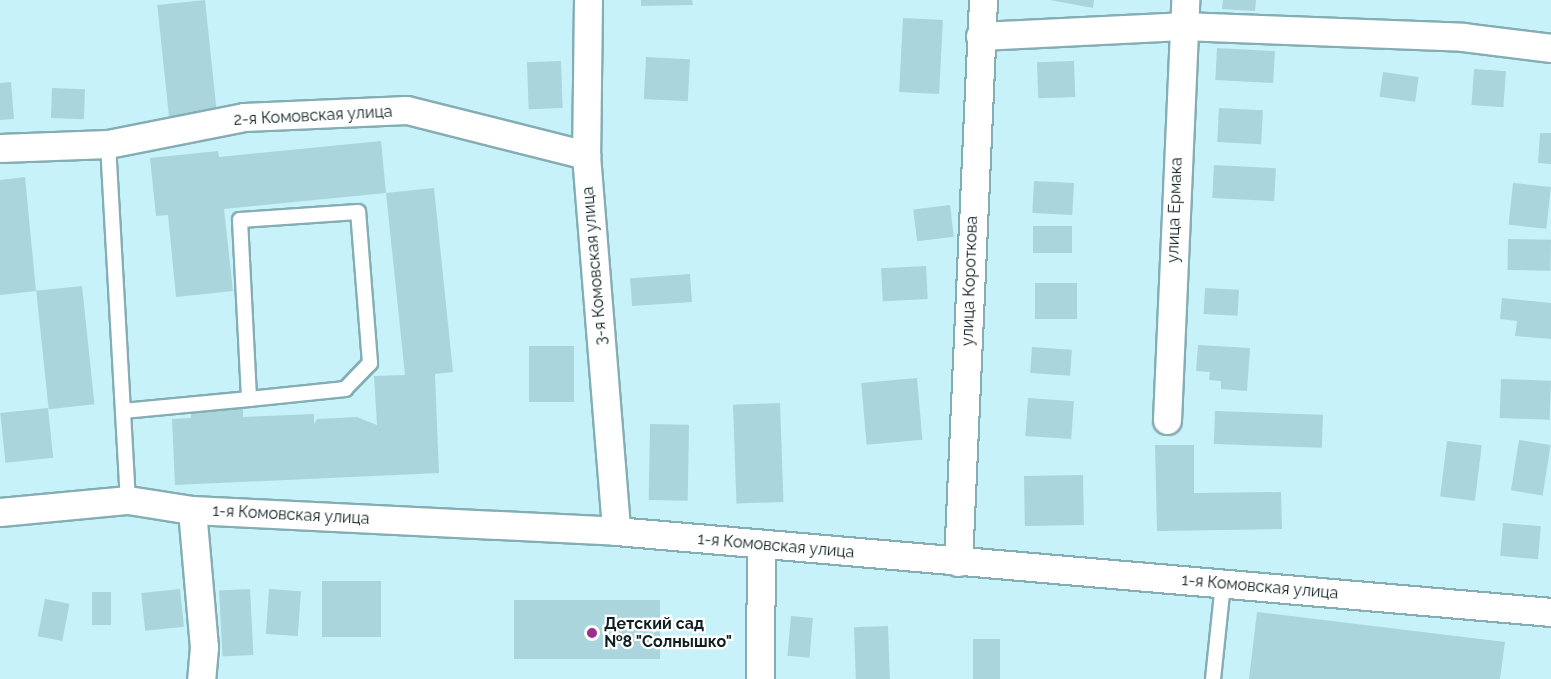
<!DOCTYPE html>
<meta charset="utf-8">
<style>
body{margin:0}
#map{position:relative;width:1551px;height:679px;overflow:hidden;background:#c7f2fa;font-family:Raleway,sans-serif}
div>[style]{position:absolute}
.building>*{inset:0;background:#abd5dd;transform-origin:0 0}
.roads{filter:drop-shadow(2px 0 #84adb4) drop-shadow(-2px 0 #84adb4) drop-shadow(0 2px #84adb4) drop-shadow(0 -2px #84adb4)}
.lane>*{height:14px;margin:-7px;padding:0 7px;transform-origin:7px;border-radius:7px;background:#fff}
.street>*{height:27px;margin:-13.5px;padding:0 13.5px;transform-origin:13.5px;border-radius:13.5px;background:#fff}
.dots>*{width:16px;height:16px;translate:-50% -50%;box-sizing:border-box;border:3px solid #fff;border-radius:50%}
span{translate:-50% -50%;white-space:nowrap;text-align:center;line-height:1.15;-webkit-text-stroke:4.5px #fff;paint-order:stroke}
.street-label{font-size:16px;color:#0f2022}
.poi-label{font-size:16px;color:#0f2022;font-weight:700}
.left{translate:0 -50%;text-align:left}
</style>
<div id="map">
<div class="building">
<i style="left:205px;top:0;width:112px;height:48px;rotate:84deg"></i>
<i style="clip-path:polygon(641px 0,692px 0,693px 5px,641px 6px)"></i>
<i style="clip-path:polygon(1050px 0,1094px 0,1093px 8px)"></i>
<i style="clip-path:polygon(1223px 0,1256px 0,1255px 11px,1222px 9px)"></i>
<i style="left:903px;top:18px;width:40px;height:74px;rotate:3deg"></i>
<i style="left:1217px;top:48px;width:58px;height:32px;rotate:3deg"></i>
<i style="left:646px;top:57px;width:44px;height:42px;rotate:3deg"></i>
<i style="left:561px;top:61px;width:47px;height:34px;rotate:88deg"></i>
<i style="left:1074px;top:61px;width:36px;height:37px;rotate:88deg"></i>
<i style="left:1474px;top:69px;width:32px;height:36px;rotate:4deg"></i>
<i style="left:1383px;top:72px;width:36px;height:25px;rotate:8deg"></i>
<i style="clip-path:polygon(11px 82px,14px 119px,0 120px,0 83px)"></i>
<i style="left:52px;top:88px;width:33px;height:30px;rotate:2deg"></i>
<i style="left:1219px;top:108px;width:44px;height:34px;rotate:3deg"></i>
<i style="clip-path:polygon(1540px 133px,1551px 133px,1551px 164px,1538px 163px)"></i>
<i style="clip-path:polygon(381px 141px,386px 193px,434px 188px,453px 372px,435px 374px,439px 473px,175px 485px,172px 419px,191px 418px,191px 409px,243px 406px,243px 417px,314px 414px,314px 424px,317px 419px,357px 417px,377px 425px,374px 376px,405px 375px,386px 193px,224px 209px,233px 291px,176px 297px,168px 215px,156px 216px,150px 158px,218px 151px,219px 157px)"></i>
<i style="left:1214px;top:165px;width:62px;height:33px;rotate:3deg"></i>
<i style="clip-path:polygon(25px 177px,36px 291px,0 295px,0 180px)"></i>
<i style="left:1034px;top:181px;width:40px;height:32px;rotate:3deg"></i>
<i style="left:1513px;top:183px;width:38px;height:42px;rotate:6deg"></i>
<i style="left:950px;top:205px;width:32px;height:37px;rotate:83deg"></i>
<i style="left:1072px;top:226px;width:27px;height:39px;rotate:90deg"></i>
<i style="left:1508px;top:239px;width:43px;height:31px;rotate:1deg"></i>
<i style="left:926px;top:266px;width:33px;height:45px;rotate:87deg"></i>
<i style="left:690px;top:274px;width:28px;height:60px;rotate:86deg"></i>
<i style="left:1035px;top:283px;width:42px;height:36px"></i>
<i style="left:82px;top:286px;width:119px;height:46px;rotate:84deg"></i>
<i style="left:1205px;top:288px;width:34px;height:26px;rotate:3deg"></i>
<i style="clip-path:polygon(1502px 298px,1551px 303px,1551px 339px,1515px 336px,1517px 321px,1500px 319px)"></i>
<i style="clip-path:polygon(1198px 345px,1250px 348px,1247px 391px,1221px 389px,1221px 381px,1209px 380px,1210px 372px,1196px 371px)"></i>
<i style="left:529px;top:346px;width:45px;height:56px"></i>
<i style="left:1032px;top:347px;width:40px;height:26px;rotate:4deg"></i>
<i style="left:917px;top:378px;width:62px;height:56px;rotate:85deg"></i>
<i style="left:1501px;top:379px;width:50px;height:39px;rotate:2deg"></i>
<i style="left:1028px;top:398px;width:46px;height:38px;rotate:4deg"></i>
<i style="left:780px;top:403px;width:99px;height:47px;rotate:88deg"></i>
<i style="left:48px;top:408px;width:50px;height:48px;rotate:84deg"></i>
<i style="left:1215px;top:411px;width:108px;height:33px;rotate:2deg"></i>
<i style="left:650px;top:424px;width:39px;height:76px;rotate:1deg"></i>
<i style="left:1519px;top:440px;width:32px;height:51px;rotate:9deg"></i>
<i style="left:1447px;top:441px;width:35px;height:56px;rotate:7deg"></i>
<i style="clip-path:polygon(1155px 445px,1194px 445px,1194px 493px,1281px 492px,1282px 529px,1157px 531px)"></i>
<i style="left:1083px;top:475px;width:50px;height:59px;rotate:89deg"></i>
<i style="left:1503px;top:523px;width:38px;height:33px;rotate:5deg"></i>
<i style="left:322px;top:581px;width:59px;height:56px"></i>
<i style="left:180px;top:589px;width:38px;height:39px;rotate:84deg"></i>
<i style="left:250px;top:589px;width:66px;height:31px;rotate:87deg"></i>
<i style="left:269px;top:589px;width:32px;height:45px;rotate:4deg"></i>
<i style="left:92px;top:592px;width:19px;height:33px"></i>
<i style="left:45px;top:599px;width:25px;height:38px;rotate:11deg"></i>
<i style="left:514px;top:600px;width:146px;height:59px"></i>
<i style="clip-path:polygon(1257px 612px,1505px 642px,1500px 679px,1249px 679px)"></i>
<i style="left:791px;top:616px;width:22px;height:40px;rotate:5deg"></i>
<i style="left:888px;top:626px;width:53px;height:34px;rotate:88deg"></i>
<i style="left:973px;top:639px;width:27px;height:40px"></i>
</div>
<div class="roads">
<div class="lane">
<i style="left:108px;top:144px;width:357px;rotate:86.8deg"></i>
<i style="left:123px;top:411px;width:127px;rotate:-5.4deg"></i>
<i style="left:249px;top:399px;width:97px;rotate:-5.9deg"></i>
<i style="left:345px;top:389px;width:36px;rotate:-46deg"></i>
<i style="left:370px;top:363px;width:151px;rotate:-94.5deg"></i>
<i style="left:358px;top:212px;width:118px;rotate:176.1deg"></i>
<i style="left:240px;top:220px;width:179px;rotate:87.1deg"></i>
<i style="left:1213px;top:679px;width:96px;rotate:-84deg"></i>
</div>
<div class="street">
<i style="left:588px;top:0;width:155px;rotate:90.7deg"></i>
<i style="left:586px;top:155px;width:377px;rotate:85.4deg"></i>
<i style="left:980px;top:36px;width:202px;rotate:-2.8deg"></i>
<i style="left:1182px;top:26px;width:281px;rotate:2.2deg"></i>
<i style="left:1463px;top:37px;width:89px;rotate:7.1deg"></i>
<i style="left:0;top:148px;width:108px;rotate:-2.1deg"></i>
<i style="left:108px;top:144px;width:139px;rotate:-11.2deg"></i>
<i style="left:244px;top:117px;width:163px;rotate:-2.5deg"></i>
<i style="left:407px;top:110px;width:185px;rotate:14.1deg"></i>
<i style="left:1167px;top:420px;width:420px;rotate:-87.5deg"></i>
<i style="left:192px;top:510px;width:138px;rotate:85deg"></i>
<i style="left:204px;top:647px;width:32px;rotate:95deg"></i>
<i style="left:0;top:512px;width:129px;rotate:-5.4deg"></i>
<i style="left:128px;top:500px;width:65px;rotate:8.9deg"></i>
<i style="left:192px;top:510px;width:425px;rotate:2.8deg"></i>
<i style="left:616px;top:531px;width:939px;rotate:4.95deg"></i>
<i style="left:958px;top:562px;width:563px;rotate:-87.45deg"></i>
<i style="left:760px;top:679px;width:135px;rotate:-89.6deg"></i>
</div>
</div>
<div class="dots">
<i style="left:592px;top:633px;background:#9d2e8e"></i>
</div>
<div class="street-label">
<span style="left:313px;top:116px;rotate:-3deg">2-я Комовская улица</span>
<span style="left:1175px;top:210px;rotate:-88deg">улица Ермака</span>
<span style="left:595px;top:266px;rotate:-95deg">3-я Комовская улица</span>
<span style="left:970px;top:281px;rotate:-88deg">улица Короткова</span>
<span style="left:291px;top:515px;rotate:3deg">1-я Комовская улица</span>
<span style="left:776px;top:546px;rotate:5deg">1-я Комовская улица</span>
<span style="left:1260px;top:587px;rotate:5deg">1-я Комовская улица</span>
</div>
<div class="poi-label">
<span class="left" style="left:604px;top:633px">Детский сад<br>№8 "Солнышко"</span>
</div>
</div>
